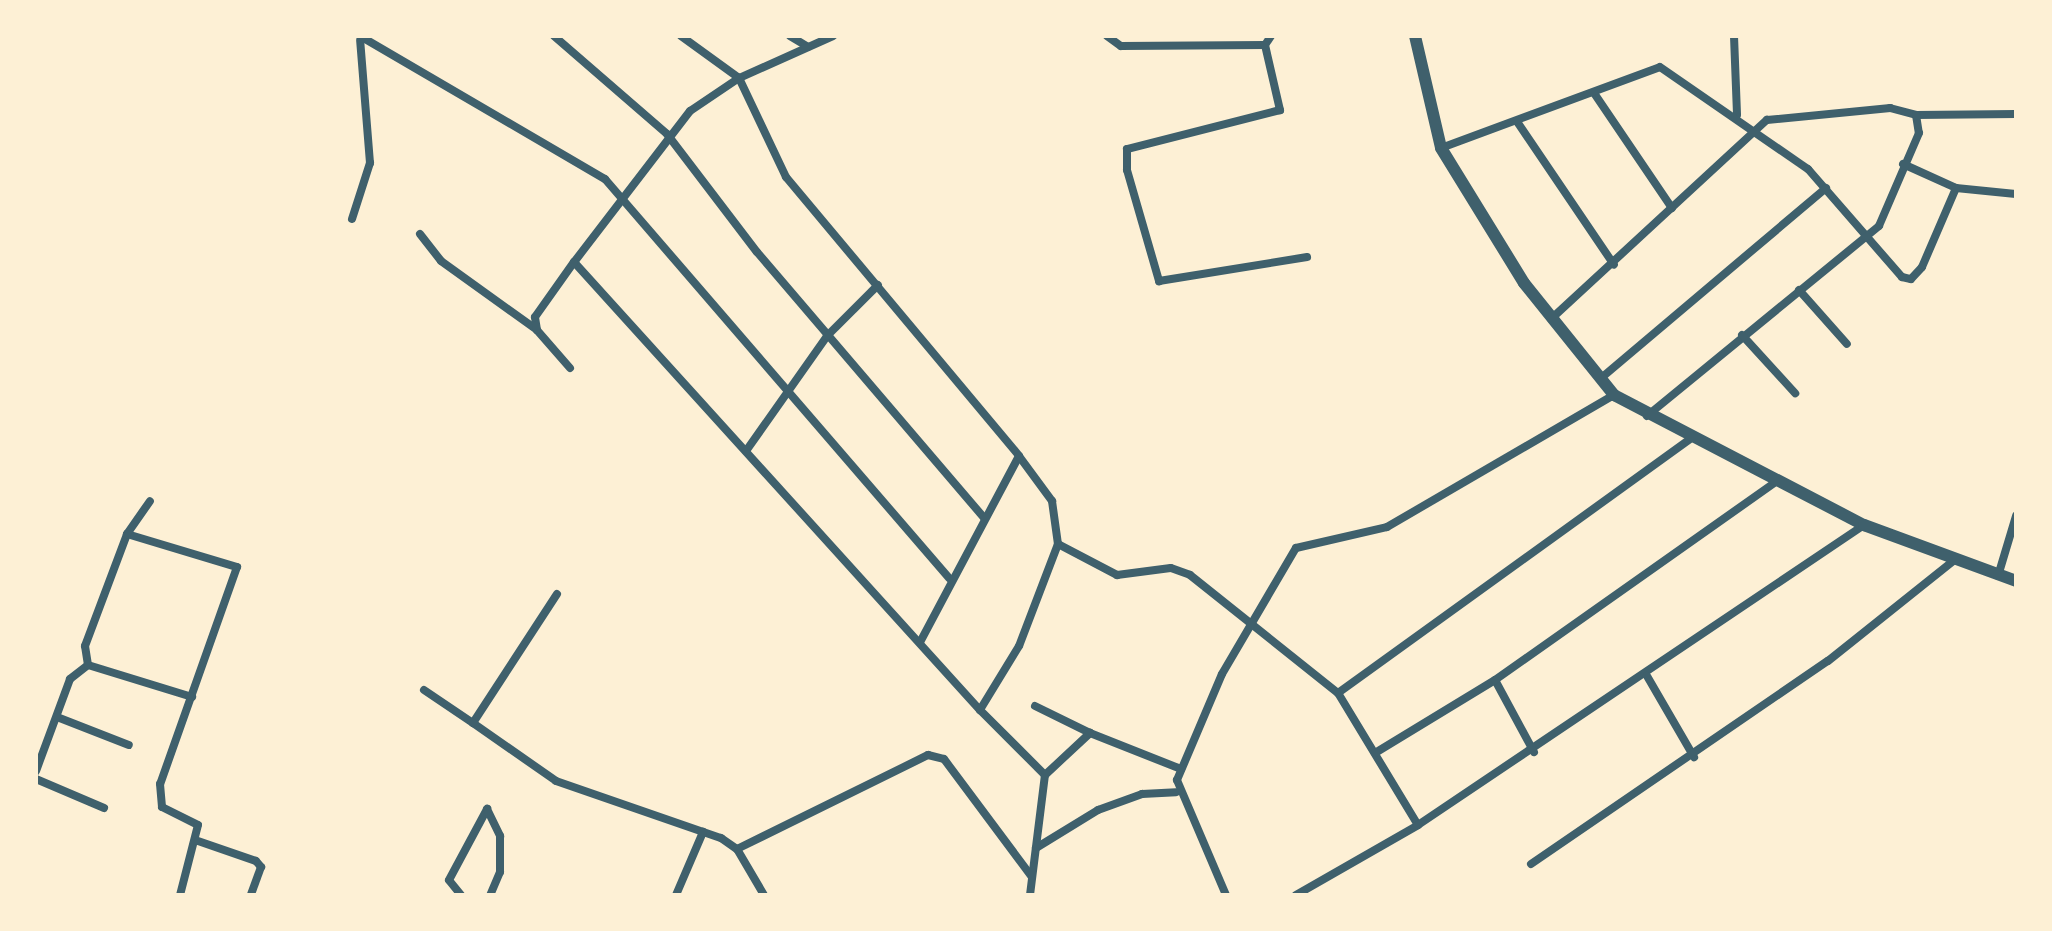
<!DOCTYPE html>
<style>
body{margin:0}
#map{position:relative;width:2052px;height:931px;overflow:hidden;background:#fdf0d5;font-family:Literata,serif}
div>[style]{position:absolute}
.minor>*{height:8px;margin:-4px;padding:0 4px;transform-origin:4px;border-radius:4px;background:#3f606c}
.tertiary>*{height:12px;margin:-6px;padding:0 6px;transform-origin:6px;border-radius:6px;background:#3f606c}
span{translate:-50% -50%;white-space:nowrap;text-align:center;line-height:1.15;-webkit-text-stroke:8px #fdf0d5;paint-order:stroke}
.frame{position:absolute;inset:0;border:38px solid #fdf0d5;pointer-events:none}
</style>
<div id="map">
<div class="minor">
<i style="left:360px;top:36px;width:284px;rotate:30.3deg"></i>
<i style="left:605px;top:179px;width:527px;rotate:49.23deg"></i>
<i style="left:554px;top:36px;width:150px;rotate:40.9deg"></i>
<i style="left:667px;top:134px;width:148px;rotate:52.7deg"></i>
<i style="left:757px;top:252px;width:350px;rotate:49.5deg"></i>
<i style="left:681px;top:36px;width:72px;rotate:35.9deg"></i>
<i style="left:739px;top:78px;width:110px;rotate:64.6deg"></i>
<i style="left:786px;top:177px;width:363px;rotate:50.1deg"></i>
<i style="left:1019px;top:456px;width:211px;rotate:118deg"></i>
<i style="left:790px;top:36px;width:21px;rotate:31deg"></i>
<i style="left:833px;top:36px;width:103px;rotate:155.9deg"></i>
<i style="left:739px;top:78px;width:59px;rotate:146deg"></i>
<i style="left:690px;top:111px;width:190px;rotate:127.5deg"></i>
<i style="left:574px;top:262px;width:605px;rotate:47.82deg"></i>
<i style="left:1107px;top:36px;width:17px;rotate:36deg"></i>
<i style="left:1121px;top:46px;width:144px;rotate:-0.4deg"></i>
<i style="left:1271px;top:36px;width:11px;rotate:124deg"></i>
<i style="left:1265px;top:45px;width:67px;rotate:77deg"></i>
<i style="left:1280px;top:110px;width:158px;rotate:165.7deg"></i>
<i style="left:1127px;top:149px;width:21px;rotate:90deg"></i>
<i style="left:1127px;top:170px;width:116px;rotate:73.9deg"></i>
<i style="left:1159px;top:281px;width:150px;rotate:-9.2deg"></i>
<i style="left:1734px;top:36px;width:79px;rotate:87.8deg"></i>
<i style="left:1594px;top:93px;width:139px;rotate:55.9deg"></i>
<i style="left:1916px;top:115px;width:100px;rotate:-0.6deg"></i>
<i style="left:1518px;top:123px;width:171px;rotate:55.9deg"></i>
<i style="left:1441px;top:148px;width:233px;rotate:-20.3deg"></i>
<i style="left:1660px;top:67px;width:180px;rotate:34.6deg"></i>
<i style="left:1808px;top:169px;width:143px;rotate:49deg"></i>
<i style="left:1902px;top:277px;width:9px;rotate:13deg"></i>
<i style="left:1911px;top:279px;width:16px;rotate:-47deg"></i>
<i style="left:1922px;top:267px;width:86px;rotate:-66.7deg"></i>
<i style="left:1956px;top:188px;width:60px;rotate:5.7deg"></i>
<i style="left:1903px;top:164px;width:58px;rotate:24.4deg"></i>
<i style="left:352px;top:219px;width:59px;rotate:-72.2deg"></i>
<i style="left:370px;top:163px;width:123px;rotate:-94.6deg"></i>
<i style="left:420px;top:234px;width:34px;rotate:52deg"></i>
<i style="left:441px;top:261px;width:118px;rotate:35.7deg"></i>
<i style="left:1799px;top:290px;width:72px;rotate:48.4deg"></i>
<i style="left:1551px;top:319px;width:294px;rotate:-42.7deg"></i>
<i style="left:1767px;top:120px;width:124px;rotate:-5.6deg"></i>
<i style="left:1890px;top:108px;width:27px;rotate:15deg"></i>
<i style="left:1916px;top:115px;width:18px;rotate:81deg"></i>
<i style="left:1919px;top:133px;width:101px;rotate:113.3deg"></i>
<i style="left:1879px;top:226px;width:300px;rotate:140.7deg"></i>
<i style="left:1742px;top:335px;width:79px;rotate:47.6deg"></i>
<i style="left:570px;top:368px;width:50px;rotate:-131deg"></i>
<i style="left:537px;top:330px;width:13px;rotate:-99deg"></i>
<i style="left:535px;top:317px;width:67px;rotate:-54.7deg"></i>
<i style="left:1600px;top:379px;width:296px;rotate:-40.2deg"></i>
<i style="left:746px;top:451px;width:141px;rotate:-54.8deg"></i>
<i style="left:827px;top:336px;width:72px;rotate:-45deg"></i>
<i style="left:1019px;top:456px;width:56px;rotate:53.7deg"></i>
<i style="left:1052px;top:501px;width:43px;rotate:82.1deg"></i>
<i style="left:1058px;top:544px;width:109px;rotate:110.9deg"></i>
<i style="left:1019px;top:646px;width:75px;rotate:121.4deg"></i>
<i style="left:980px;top:710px;width:92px;rotate:45deg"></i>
<i style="left:127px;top:534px;width:115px;rotate:16.7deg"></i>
<i style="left:237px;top:567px;width:230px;rotate:109.5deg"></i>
<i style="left:160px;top:784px;width:23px;rotate:85deg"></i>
<i style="left:162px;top:807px;width:40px;rotate:26.6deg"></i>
<i style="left:198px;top:825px;width:72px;rotate:104.4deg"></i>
<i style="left:1058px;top:544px;width:67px;rotate:27.7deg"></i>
<i style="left:1117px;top:575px;width:54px;rotate:-7.4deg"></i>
<i style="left:1171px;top:568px;width:20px;rotate:20deg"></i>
<i style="left:1190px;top:575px;width:189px;rotate:38.6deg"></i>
<i style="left:1338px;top:693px;width:154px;rotate:58.8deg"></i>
<i style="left:1418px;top:825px;width:538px;rotate:-33.93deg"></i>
<i style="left:1998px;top:576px;width:63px;rotate:-73.3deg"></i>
<i style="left:557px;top:594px;width:154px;rotate:123.1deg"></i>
<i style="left:473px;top:723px;width:101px;rotate:34.9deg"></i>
<i style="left:556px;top:781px;width:175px;rotate:19.1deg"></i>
<i style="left:721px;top:838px;width:19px;rotate:35deg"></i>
<i style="left:737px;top:849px;width:53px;rotate:59.6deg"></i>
<i style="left:88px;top:665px;width:109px;rotate:17.1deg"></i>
<i style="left:1647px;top:676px;width:94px;rotate:59.9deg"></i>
<i style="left:1495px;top:680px;width:82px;rotate:61.6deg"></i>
<i style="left:424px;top:690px;width:59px;rotate:34deg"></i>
<i style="left:1338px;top:693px;width:435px;rotate:-35.8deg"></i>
<i style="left:1035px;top:706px;width:61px;rotate:26.1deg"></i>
<i style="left:57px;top:717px;width:77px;rotate:21.3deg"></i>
<i style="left:1375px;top:753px;width:140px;rotate:-31.3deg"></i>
<i style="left:1495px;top:680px;width:347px;rotate:-35.2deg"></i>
<i style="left:36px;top:771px;width:98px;rotate:-69.7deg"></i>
<i style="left:70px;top:679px;width:23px;rotate:-38deg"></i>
<i style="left:88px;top:665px;width:19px;rotate:-99deg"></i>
<i style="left:85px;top:646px;width:120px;rotate:-69.4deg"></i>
<i style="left:127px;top:534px;width:40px;rotate:-55.1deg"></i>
<i style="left:36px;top:779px;width:74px;rotate:23.1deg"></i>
<i style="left:198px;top:841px;width:61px;rotate:19deg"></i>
<i style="left:256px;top:861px;width:8px;rotate:50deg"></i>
<i style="left:261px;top:867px;width:30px;rotate:110deg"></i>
<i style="left:1036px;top:848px;width:73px;rotate:-31.5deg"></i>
<i style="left:1098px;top:810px;width:47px;rotate:-20deg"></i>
<i style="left:1142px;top:794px;width:34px;rotate:-3deg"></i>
<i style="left:737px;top:849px;width:213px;rotate:-26.2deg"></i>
<i style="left:928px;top:755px;width:16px;rotate:14deg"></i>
<i style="left:944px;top:759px;width:147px;rotate:53.3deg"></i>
<i style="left:1531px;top:864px;width:360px;rotate:-34.4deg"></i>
<i style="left:1828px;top:661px;width:164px;rotate:-38.6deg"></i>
<i style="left:461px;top:895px;width:19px;rotate:-129deg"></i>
<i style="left:449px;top:880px;width:81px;rotate:-61.8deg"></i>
<i style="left:487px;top:809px;width:30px;rotate:64deg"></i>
<i style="left:500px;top:836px;width:36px;rotate:90deg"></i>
<i style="left:500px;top:872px;width:25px;rotate:113deg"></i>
<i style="left:676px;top:895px;width:69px;rotate:-66.8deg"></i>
<i style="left:1030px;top:895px;width:121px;rotate:-82.9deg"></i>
<i style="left:1045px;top:775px;width:62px;rotate:-43deg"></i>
<i style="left:1090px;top:733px;width:98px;rotate:21.6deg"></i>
<i style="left:1226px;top:895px;width:125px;rotate:-113.1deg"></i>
<i style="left:1177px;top:780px;width:115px;rotate:-67deg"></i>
<i style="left:1222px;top:674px;width:146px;rotate:-59.6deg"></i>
<i style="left:1296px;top:548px;width:93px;rotate:-13deg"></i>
<i style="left:1387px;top:527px;width:263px;rotate:-30.2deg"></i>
<i style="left:1296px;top:895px;width:141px;rotate:-29.8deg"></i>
</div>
<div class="tertiary">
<i style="left:1415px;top:36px;width:115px;rotate:76.9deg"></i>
<i style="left:1441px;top:148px;width:158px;rotate:58.4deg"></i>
<i style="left:1524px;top:283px;width:144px;rotate:51.2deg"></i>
<i style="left:1614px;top:395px;width:282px;rotate:27.5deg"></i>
<i style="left:1864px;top:525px;width:162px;rotate:20.2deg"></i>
</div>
<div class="frame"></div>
</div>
